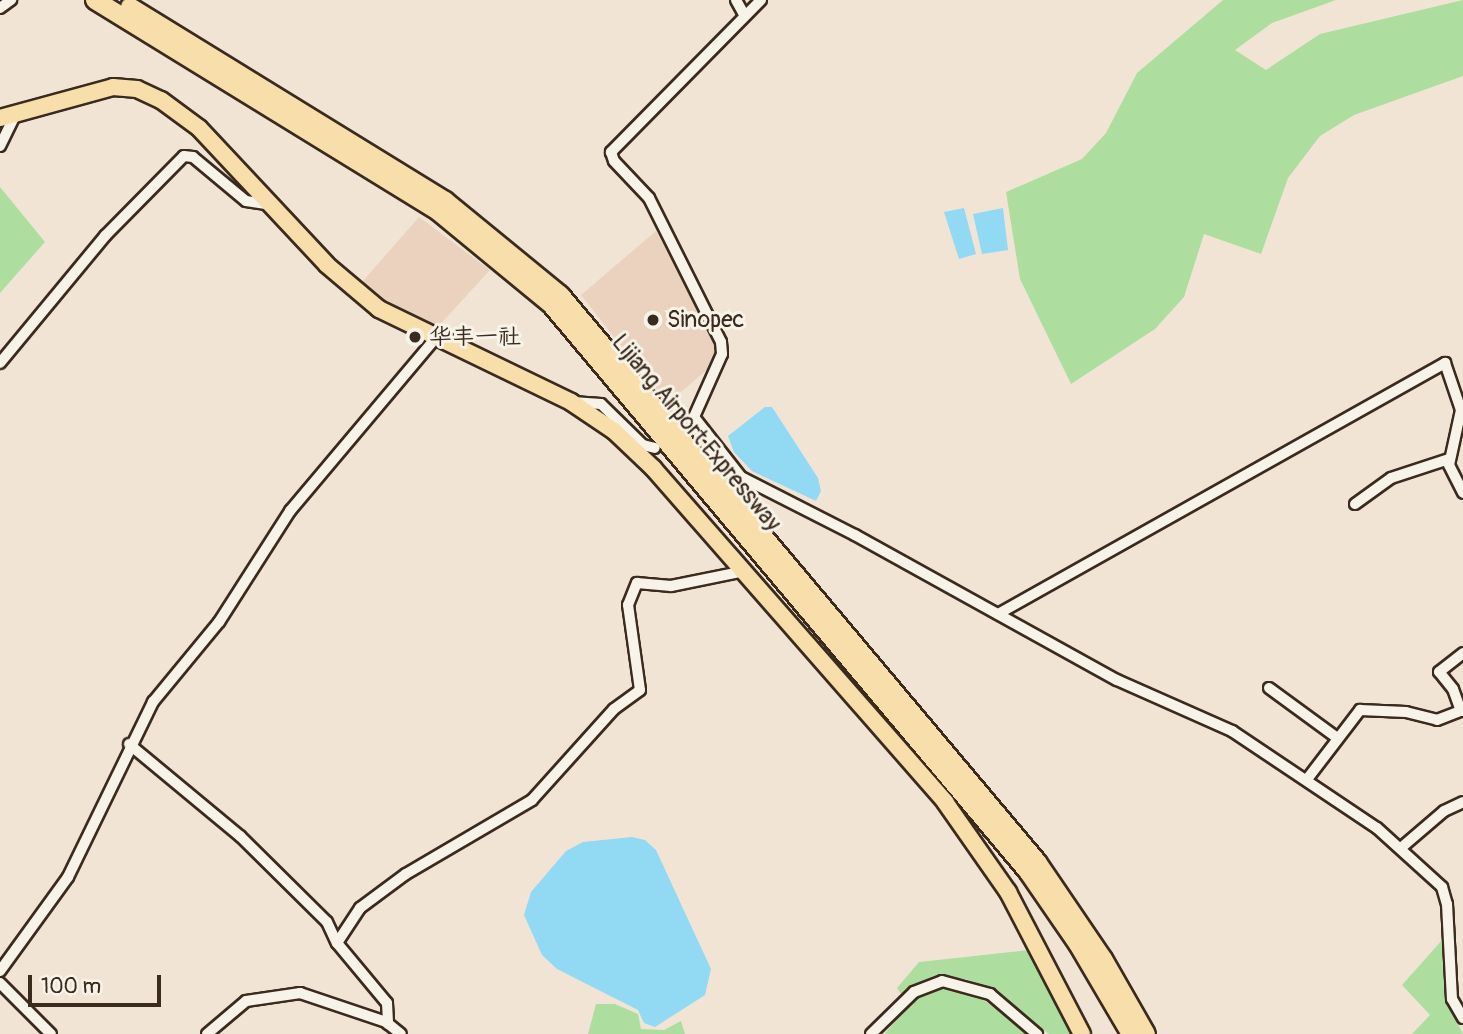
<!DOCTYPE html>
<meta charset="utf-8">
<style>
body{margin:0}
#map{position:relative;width:1463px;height:1034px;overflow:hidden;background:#f1e4d5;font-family:Pangolin,"LXGW WenKai TC",sans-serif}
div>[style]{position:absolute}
.built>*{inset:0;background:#ead2be}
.green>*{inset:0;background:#adde9f}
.water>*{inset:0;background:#92d9f3}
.minor-tunnel>*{height:10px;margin-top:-5px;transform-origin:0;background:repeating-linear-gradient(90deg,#cdbfb0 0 10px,transparent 0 15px)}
.roads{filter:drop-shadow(2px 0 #3b2a1e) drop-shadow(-2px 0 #3b2a1e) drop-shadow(0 2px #3b2a1e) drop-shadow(0 -2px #3b2a1e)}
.minor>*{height:10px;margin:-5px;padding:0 5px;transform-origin:5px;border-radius:5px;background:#f7f3e8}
.trunk>*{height:16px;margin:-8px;padding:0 8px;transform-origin:8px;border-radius:8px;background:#f8deab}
.motorway>*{height:18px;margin:-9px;padding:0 9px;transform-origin:9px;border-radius:9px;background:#f8deab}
.dots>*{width:19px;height:19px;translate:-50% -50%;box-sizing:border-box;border:4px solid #f7f3e8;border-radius:50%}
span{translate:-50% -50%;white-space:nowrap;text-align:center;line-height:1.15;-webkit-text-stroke:6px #f7f3e8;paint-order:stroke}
.poi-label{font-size:23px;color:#3b2a1e}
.left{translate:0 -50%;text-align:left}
.street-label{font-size:23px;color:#3b2a1e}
.scale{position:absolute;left:28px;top:975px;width:133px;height:32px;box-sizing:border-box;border:4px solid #3b2a1e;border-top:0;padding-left:9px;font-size:21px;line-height:24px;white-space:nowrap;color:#3b2a1e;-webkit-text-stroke:5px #f7f3e8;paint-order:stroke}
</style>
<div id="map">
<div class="built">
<i style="clip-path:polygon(419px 217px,490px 270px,435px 330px,395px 309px,362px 282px)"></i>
<i style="clip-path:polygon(656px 231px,719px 345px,716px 362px,667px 404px,581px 295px)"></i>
</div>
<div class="green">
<i style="clip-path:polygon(1223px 0,1336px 0,1272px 23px,1235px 50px,1266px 70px,1320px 34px,1463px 0,1463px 76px,1354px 115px,1320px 136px,1288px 178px,1261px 254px,1204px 234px,1184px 297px,1155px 329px,1071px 384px,1020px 279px,1006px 192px,1082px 159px,1106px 133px,1137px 73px)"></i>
<i style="clip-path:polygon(0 187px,45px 242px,0 293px)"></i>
<i style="clip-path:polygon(1443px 939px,1447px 1001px,1463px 1034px,1412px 1034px,1430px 1015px,1402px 985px)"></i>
<i style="clip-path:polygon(1029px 950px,1074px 1034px,1049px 1034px,989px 988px,966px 979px,938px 977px,901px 994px,897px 988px,919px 962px)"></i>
<i style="clip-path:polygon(949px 987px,974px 993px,1030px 1034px,884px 1034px,918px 996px)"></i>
<i style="clip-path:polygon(596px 1004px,615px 1004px,638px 1014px,641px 1029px,664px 1030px,681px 1021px,685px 1034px,588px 1034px)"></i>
</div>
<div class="water">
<i style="clip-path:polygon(964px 208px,976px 254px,959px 259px,944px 212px)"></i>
<i style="clip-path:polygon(1003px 208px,1008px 250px,982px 254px,973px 214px)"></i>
<i style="clip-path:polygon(765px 407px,772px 407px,818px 478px,821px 491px,816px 501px,752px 471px,734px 452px,728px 436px)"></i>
<i style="clip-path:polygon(632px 837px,645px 840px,656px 850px,711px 969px,705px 995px,655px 1027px,644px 1023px,638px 1010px,557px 969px,542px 955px,524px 915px,531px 892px,566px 851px,583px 842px)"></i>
</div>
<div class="minor-tunnel">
<i style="left:672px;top:434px;width:28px;rotate:-38deg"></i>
</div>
<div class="roads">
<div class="minor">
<i style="left:736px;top:0;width:18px;rotate:61deg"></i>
<i style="left:761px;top:0;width:214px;rotate:134.6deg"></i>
<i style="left:611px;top:152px;width:9px;rotate:72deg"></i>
<i style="left:614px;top:161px;width:51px;rotate:46.6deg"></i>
<i style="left:649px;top:198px;width:161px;rotate:63.4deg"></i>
<i style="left:721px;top:342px;width:12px;rotate:85deg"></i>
<i style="left:722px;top:354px;width:69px;rotate:114deg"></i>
<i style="left:694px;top:417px;width:76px;rotate:51.9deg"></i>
<i style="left:741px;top:477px;width:128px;rotate:27deg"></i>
<i style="left:855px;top:535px;width:299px;rotate:29deg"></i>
<i style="left:1117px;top:680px;width:126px;rotate:23.9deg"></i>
<i style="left:1232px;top:731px;width:174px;rotate:33.8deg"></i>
<i style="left:1377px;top:828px;width:88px;rotate:42.2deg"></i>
<i style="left:1442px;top:887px;width:18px;rotate:74deg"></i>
<i style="left:1447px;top:904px;width:95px;rotate:87deg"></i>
<i style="left:1452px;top:999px;width:22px;rotate:60deg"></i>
<i style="left:0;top:8px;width:14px;rotate:-36deg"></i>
<i style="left:0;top:146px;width:34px;rotate:-64deg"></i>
<i style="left:0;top:363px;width:165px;rotate:-50.4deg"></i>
<i style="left:105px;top:236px;width:112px;rotate:-45.4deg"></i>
<i style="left:184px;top:156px;width:9px;rotate:6deg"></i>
<i style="left:193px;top:157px;width:69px;rotate:39.7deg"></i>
<i style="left:246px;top:201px;width:25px;rotate:9deg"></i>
<i style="left:573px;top:402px;width:28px;rotate:4deg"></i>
<i style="left:601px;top:404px;width:59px;rotate:44.3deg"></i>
<i style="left:643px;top:445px;width:12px;rotate:14deg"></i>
<i style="left:1355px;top:504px;width:44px;rotate:-35.8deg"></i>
<i style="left:1391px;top:478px;width:61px;rotate:-18.1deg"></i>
<i style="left:998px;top:614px;width:513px;rotate:-29.32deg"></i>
<i style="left:1445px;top:363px;width:50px;rotate:71.2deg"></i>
<i style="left:1461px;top:410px;width:56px;rotate:102.3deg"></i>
<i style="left:1449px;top:465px;width:31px;rotate:63deg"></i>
<i style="left:1269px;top:688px;width:83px;rotate:36.2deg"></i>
<i style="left:129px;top:744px;width:144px;rotate:39.7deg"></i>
<i style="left:240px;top:836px;width:122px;rotate:44.7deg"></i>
<i style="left:327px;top:922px;width:23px;rotate:65deg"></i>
<i style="left:337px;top:943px;width:78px;rotate:50.2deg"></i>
<i style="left:387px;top:1003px;width:21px;rotate:87deg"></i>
<i style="left:1308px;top:778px;width:86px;rotate:-52.6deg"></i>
<i style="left:1360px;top:710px;width:46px;rotate:2.5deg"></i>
<i style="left:1406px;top:712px;width:32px;rotate:14deg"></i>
<i style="left:1437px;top:720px;width:26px;rotate:-21deg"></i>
<i style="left:1461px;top:711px;width:23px;rotate:-110deg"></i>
<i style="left:1453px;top:689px;width:22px;rotate:-129deg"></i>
<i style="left:1439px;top:672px;width:31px;rotate:-38deg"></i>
<i style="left:1402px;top:847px;width:55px;rotate:-40.6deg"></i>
<i style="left:1444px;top:811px;width:21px;rotate:-25deg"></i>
<i style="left:337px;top:943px;width:42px;rotate:-56.7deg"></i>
<i style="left:360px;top:908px;width:57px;rotate:-36.5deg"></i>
<i style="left:406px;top:874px;width:146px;rotate:-30.4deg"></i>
<i style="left:532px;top:800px;width:122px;rotate:-48deg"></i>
<i style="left:614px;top:709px;width:32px;rotate:-36deg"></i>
<i style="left:640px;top:690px;width:86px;rotate:-98deg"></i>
<i style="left:628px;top:605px;width:24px;rotate:-68deg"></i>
<i style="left:637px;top:583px;width:34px;rotate:5deg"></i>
<i style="left:671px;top:586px;width:76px;rotate:-11.5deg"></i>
<i style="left:0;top:971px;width:116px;rotate:-54.1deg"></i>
<i style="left:68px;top:877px;width:195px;rotate:-64.1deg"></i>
<i style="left:153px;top:702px;width:104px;rotate:-50.5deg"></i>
<i style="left:219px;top:622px;width:132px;rotate:-57.4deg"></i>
<i style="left:290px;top:511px;width:225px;rotate:-49.9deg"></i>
<i style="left:0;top:983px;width:72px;rotate:45deg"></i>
<i style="left:207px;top:1034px;width:51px;rotate:-40.2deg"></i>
<i style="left:246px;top:1001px;width:55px;rotate:-8.4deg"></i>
<i style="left:300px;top:993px;width:91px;rotate:18.6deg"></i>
<i style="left:386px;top:1022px;width:19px;rotate:39deg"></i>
<i style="left:871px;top:1034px;width:60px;rotate:-44.3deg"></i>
<i style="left:914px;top:992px;width:30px;rotate:-21deg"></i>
<i style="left:942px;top:981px;width:50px;rotate:15.2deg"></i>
<i style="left:990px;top:994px;width:62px;rotate:40.4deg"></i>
</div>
<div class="trunk">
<i style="left:0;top:118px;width:117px;rotate:-15.3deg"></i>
<i style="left:113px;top:87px;width:24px;rotate:5deg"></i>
<i style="left:137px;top:89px;width:26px;rotate:25deg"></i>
<i style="left:161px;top:100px;width:47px;rotate:36.4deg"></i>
<i style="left:199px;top:128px;width:187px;rotate:46.9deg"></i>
<i style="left:327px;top:265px;width:68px;rotate:40.2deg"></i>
<i style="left:379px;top:309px;width:213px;rotate:25.8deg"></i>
<i style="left:571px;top:402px;width:52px;rotate:34deg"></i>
<i style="left:614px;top:431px;width:54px;rotate:43.5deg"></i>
<i style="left:653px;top:468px;width:444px;rotate:48.8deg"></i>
<i style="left:945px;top:802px;width:110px;rotate:55deg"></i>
<i style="left:1008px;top:892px;width:160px;rotate:62.5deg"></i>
</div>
<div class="motorway">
<i style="left:95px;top:0;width:403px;rotate:31.6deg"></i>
<i style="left:438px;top:211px;width:146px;rotate:39.5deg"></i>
<i style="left:551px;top:304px;width:740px;rotate:49.94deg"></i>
<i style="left:1027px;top:870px;width:90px;rotate:55.4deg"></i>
<i style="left:1078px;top:944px;width:104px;rotate:59.5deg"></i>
<i style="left:130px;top:7px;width:370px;rotate:31.6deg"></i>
<i style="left:445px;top:201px;width:149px;rotate:39.3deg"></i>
<i style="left:560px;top:295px;width:741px;rotate:49.93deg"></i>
<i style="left:1037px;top:862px;width:117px;rotate:55.8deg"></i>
<i style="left:1103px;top:959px;width:86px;rotate:60.2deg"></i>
</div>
</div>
<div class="dots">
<i style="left:653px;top:320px;background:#3b2a1e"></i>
<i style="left:415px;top:337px;background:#3b2a1e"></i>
</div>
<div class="poi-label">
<span class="left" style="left:667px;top:320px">Sinopec</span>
<span class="left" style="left:429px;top:337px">华丰一社</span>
</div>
<div class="street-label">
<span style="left:696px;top:433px;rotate:50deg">Lijiang Airport Expressway</span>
</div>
<div class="scale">100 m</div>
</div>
